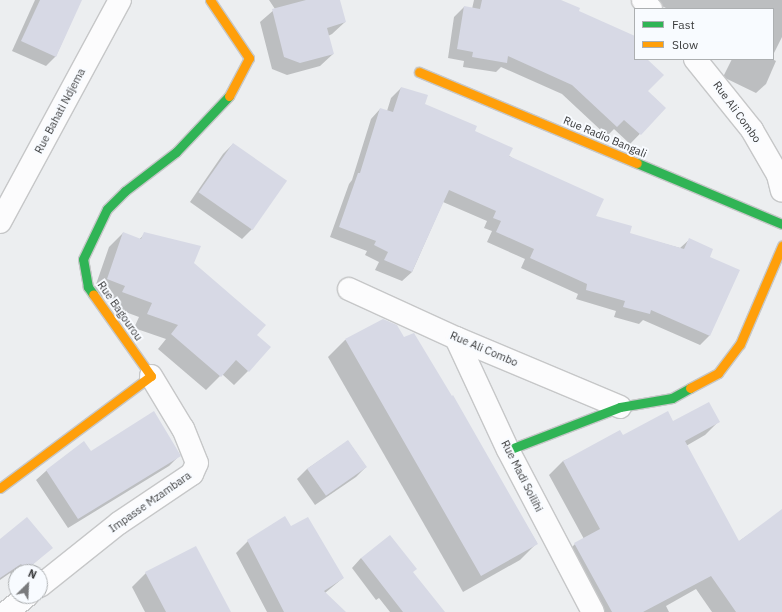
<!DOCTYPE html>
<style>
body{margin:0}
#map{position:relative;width:782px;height:612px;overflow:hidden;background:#eceef0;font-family:"IBM Plex Sans",sans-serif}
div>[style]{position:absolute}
.shadow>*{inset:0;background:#0003}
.building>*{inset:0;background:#d7d9e5;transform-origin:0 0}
.roads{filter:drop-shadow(1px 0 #c6c7c8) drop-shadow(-1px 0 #c6c7c8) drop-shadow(0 1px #c6c7c8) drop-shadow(0 -1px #c6c7c8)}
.street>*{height:22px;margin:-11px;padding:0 11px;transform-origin:11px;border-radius:11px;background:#fcfcfd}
.fast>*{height:9px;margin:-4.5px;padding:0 4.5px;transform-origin:4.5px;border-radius:4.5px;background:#30b455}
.slow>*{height:9px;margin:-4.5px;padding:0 4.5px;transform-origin:4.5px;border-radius:4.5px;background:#ff9f0a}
span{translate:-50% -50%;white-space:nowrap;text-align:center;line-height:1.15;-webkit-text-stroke:4px #f8fbff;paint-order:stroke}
.street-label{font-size:11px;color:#3b3c3d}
.legend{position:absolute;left:634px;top:8px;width:140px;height:52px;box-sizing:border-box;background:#f8fbff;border:1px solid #acafb1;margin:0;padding:5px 7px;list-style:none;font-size:12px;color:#3b3c3d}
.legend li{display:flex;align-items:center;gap:8px;height:20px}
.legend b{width:20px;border:1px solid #acafb1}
.north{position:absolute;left:8px;top:564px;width:40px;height:40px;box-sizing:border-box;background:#f8fbff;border:1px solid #acafb1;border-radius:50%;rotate:24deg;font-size:11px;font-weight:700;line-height:16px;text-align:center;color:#3b3c3d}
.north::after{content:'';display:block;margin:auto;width:14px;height:18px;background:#797a7c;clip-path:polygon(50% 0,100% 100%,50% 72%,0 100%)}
</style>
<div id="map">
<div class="shadow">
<i style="clip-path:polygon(35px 0,81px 0,56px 56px,46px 66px,12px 51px)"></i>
<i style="clip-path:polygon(269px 0,339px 0,345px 22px,332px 34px,328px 36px,333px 54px,320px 66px,287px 75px,272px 69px,260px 22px,275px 9px)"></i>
<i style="clip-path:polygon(474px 0,559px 0,635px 49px,635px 59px,646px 59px,647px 91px,665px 108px,630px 144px,614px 129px,607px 136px,562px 94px,501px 67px,496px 72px,463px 67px,464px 61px,448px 58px,454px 17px,464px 7px,472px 9px)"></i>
<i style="clip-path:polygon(649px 0,782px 0,782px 37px,773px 55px,773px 9px,668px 9px)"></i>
<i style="clip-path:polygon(732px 59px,772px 59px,776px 61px,766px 84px,756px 93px,723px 77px)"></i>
<i style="clip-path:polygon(401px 88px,424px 105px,474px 131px,595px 216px,629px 234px,680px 248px,690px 239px,709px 257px,710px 335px,700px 345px,643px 320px,639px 324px,614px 317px,616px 311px,576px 299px,578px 294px,521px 268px,525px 259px,487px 242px,492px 231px,484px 228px,487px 221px,443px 202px,412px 272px,402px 281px,375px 270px,379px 262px,365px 255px,367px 251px,330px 237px,349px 184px,352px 180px,371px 119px,380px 109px,387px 111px,391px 98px)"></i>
<i style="clip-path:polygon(233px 144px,252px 229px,242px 239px,190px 202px,223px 154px)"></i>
<i style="clip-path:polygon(123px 233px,139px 240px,145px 233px,193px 264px,256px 335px,248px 371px,234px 385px,222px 374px,206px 390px,158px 349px,166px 339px,134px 328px,139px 317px,109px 306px,112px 300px,93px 293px,109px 247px)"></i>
<i style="clip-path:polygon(404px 339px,451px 397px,537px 543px,520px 560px,463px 592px,328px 357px,345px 340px)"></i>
<i style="clip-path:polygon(719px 421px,705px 435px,686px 446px,738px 542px,782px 511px,782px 612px,712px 612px,696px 589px,666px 606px,669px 612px,591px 612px,561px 558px,575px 544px,584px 539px,549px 475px,563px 461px,622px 436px,673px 422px)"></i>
<i style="clip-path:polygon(348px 441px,366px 467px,356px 477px,315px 505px,297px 479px,307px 469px)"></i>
<i style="clip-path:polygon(84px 442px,90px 452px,179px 456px,169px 466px,68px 528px,36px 480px,46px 471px)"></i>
<i style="clip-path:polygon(291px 527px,343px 578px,325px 593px,344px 612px,267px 612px,236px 553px,248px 541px)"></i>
<i style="clip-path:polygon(0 541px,41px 557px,24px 572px,16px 572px,16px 579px,10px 573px,0 580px)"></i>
<i style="clip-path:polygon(361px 558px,412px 573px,435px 612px,390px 612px,379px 598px,376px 600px,352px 568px)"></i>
<i style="clip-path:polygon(146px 573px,230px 612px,145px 612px,132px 587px)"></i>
</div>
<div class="building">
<i style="clip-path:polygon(40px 0,82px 0,56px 57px,21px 41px)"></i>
<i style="clip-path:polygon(306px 0,340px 0,346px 22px,327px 28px,334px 54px,300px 63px,284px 57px,272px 9px)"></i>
<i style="clip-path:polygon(482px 0,561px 0,580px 8px,579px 11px,635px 36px,635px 59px,647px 59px,664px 75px,648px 91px,666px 108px,641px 135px,624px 120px,617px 127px,572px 85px,508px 56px,507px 63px,472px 57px,473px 52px,457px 49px,464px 6px,480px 9px)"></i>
<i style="clip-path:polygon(401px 87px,428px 95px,425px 104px,477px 126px,475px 131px,513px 148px,509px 156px,604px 199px,596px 216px,632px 226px,630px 233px,684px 249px,689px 238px,713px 249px,710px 257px,740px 270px,710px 336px,651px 310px,650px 314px,623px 307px,625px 301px,586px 290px,587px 284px,530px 258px,534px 249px,496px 232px,501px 221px,493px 218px,496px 211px,449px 190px,412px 272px,384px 260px,388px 252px,374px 245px,376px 241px,339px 227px,358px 173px,360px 173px,380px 108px,393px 112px)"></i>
<i style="left:233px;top:143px;width:66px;height:60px;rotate:35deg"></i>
<i style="clip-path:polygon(123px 232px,141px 239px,144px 232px,201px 246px,194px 263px,266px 325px,257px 335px,271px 347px,249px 372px,236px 360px,221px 377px,171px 334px,178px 325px,147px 314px,152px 303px,122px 292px,125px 286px,107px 279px)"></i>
<i style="clip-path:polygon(383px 319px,397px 325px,404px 337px,414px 333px,452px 396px,453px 395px,538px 544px,481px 576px,345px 339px)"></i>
<i style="clip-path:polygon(709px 402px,720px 422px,685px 441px,739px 541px,782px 509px,782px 612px,736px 612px,711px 576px,643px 612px,612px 612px,574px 543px,600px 529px,563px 461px,620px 430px,623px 435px,668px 411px,673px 421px)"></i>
<i style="clip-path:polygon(154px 411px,181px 456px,78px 519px,46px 470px,84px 441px,91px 451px)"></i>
<i style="left:348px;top:440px;width:33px;height:50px;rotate:55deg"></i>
<i style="clip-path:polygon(285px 516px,291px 526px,308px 517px,344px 578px,324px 591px,346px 612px,284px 612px,247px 540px)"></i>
<i style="clip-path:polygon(27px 517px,53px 548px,26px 570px,21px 564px,0 578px,0 539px)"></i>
<i style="clip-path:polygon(390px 535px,417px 569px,413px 572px,445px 612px,403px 612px,361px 558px)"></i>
<i style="clip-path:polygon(196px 546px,231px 612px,166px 612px,145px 572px)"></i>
</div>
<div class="roads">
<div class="street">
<i style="left:643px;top:0;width:12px;rotate:48deg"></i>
<i style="left:695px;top:59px;width:91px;rotate:51.2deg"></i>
<i style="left:752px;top:130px;width:52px;rotate:60deg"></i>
<i style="left:778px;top:175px;width:16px;rotate:76deg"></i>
<i style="left:0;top:222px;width:252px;rotate:-61.6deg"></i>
<i style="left:349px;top:289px;width:118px;rotate:24.6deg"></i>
<i style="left:456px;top:338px;width:178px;rotate:22.8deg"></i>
<i style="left:456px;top:338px;width:123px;rotate:65.1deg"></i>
<i style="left:508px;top:450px;width:183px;rotate:62.3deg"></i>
<i style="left:40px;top:586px;width:101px;rotate:-38.6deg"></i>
<i style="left:119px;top:523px;width:88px;rotate:-33.9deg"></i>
<i style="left:192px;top:474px;width:12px;rotate:-66deg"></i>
<i style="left:197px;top:463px;width:37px;rotate:-112deg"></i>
<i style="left:183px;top:429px;width:62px;rotate:-121.1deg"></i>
<i style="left:7px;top:612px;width:26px;rotate:-39deg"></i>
</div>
<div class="fast">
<i style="left:637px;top:163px;width:157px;rotate:22.8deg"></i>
<i style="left:93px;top:294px;width:9px;rotate:-126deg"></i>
<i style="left:88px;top:287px;width:28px;rotate:-100deg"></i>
<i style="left:83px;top:259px;width:55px;rotate:-64.4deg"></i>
<i style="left:107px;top:209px;width:25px;rotate:-45deg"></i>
<i style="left:125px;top:191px;width:64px;rotate:-37.4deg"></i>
<i style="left:176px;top:152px;width:77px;rotate:-46.6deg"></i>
<i style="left:508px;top:450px;width:120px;rotate:-21deg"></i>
<i style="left:620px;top:407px;width:53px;rotate:-9.8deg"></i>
<i style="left:672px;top:398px;width:21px;rotate:-29deg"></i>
</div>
<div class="slow">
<i style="left:210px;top:0;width:70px;rotate:56.1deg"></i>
<i style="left:249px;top:58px;width:43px;rotate:117.8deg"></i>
<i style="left:419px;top:72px;width:236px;rotate:22.7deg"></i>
<i style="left:690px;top:388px;width:32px;rotate:-28deg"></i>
<i style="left:718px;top:373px;width:36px;rotate:-53deg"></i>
<i style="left:740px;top:344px;width:107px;rotate:-66.8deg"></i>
<i style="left:0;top:488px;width:188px;rotate:-36.6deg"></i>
<i style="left:151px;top:376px;width:100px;rotate:-125.3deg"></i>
</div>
</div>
<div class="street-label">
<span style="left:60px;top:111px;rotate:-62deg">Rue Bahati Ndjema</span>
<span style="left:737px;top:112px;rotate:54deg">Rue Ali Combo</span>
<span style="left:605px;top:137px;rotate:23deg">Rue Radio Bangali</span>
<span style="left:120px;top:311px;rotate:55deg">Rue Bagourou</span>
<span style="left:484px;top:349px;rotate:23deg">Rue Ali Combo</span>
<span style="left:522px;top:476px;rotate:63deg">Rue Madi Soilihi</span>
<span style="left:150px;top:502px;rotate:-35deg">Impasse Mzambara</span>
</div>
<ul class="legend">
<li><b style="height:5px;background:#30b455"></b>Fast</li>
<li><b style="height:5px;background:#ff9f0a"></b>Slow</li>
</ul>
<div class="north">N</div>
</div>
